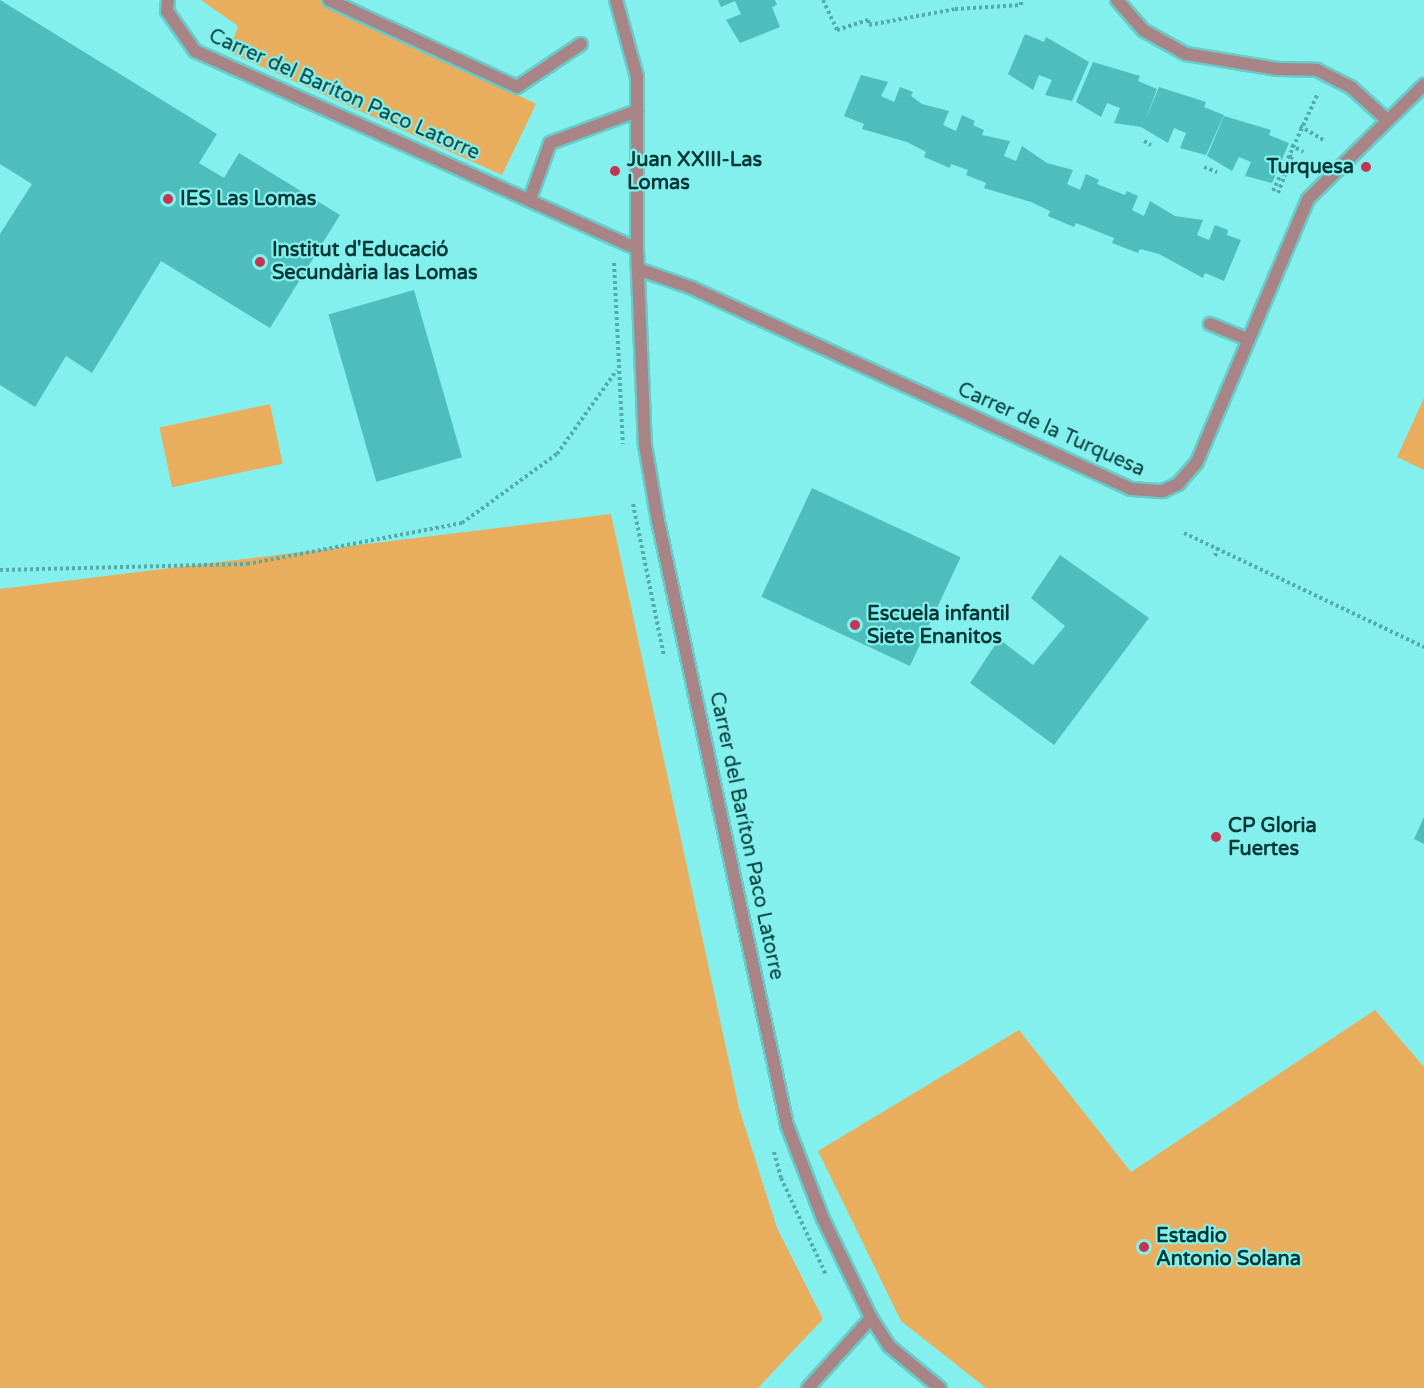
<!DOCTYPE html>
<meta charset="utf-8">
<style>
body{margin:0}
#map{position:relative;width:1424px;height:1388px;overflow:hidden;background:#83f0ed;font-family:"Varela Round",sans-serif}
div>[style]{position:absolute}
.green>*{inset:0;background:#e9ae5d;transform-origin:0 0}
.building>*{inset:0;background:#4dbebc;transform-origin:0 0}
.path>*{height:4px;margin-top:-2px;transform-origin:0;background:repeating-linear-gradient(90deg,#54aca9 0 3px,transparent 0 6px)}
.roads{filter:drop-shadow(2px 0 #69cbc8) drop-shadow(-2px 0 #69cbc8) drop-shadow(0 2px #69cbc8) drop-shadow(0 -2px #69cbc8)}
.service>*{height:12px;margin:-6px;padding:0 6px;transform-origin:6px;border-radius:6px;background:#a98487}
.pedestrian>*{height:12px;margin:-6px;padding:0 6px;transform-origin:6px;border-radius:6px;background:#a98487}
.minor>*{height:12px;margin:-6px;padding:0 6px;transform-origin:6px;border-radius:6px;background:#a98487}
.tertiary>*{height:12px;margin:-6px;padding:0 6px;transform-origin:6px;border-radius:6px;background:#a98487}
.dots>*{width:16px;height:16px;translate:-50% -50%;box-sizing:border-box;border:3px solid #83f0ed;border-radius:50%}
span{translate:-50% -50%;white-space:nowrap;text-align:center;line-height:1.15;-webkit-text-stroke:4.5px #83f0ed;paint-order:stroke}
.street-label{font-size:20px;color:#033736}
.poi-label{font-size:20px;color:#033736;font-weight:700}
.left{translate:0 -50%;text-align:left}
.right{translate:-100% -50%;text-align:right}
</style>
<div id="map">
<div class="green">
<i style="clip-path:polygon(201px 0,320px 0,536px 104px,502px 175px,229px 52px,238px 26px)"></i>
<i style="clip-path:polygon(1424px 398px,1424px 470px,1397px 457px)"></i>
<i style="left:270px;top:404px;width:61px;height:113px;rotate:78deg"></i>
<i style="clip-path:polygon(611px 514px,739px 1108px,777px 1228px,823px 1319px,758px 1388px,0 1388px,0 589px)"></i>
<i style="clip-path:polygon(1375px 1010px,1424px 1067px,1424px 1388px,986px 1388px,901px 1321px,818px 1151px,1019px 1030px,1131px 1172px)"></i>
</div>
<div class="building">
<i style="clip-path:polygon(0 0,217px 134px,199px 163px,224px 178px,239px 153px,340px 215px,270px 328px,161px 261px,92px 373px,66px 356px,35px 407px,0 385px,0 234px,32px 184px,0 164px)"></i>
<i style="clip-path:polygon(718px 0,775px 0,777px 5px,772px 7px,780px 27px,740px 43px,726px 20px,741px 14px,735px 1px,721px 7px)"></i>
<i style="clip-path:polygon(1025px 34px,1044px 42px,1046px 37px,1089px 62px,1072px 101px,1045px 95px,1052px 80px,1039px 75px,1033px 90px,1008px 74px)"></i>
<i style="clip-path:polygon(1093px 62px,1140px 76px,1138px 81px,1157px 89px,1145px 121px,1159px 87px,1206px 102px,1204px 107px,1224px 115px,1206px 155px,1180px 148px,1186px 133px,1174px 128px,1168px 143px,1141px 127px,1114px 123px,1120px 108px,1107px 103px,1101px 117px,1076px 102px)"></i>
<i style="clip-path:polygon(861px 75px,888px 82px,881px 96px,894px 102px,900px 87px,913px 92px,911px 96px,922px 104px,949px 111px,943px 125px,956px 131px,962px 115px,975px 121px,973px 125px,984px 130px,982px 135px,1010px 141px,1004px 156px,1016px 161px,1022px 146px,1047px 163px,1073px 170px,1067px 184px,1080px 190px,1086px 174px,1099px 180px,1097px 184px,1125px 195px,1127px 191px,1138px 196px,1132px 210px,1144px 216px,1150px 201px,1175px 216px,1203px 220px,1197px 235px,1209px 240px,1215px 225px,1228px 230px,1227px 235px,1241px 240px,1224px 281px,1205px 273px,1203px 278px,1159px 254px,1140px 249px,1138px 253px,1112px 243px,1114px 238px,1076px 223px,1074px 227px,1048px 216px,1050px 211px,1031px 202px,984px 188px,986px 183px,966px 175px,968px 170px,951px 164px,950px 168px,924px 157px,926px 152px,907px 142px,862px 129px,864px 124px,844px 116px)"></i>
<i style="clip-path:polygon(1224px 116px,1271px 130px,1269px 135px,1289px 143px,1272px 183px,1245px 176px,1251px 162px,1239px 157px,1232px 171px,1207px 156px)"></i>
<i style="left:414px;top:290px;width:174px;height:89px;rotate:74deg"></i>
<i style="left:812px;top:488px;width:164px;height:120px;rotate:25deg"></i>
<i style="clip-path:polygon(1060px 555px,1149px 618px,1054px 745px,970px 683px,999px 639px,1033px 665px,1065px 626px,1031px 598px)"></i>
<i style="clip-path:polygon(1424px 817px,1424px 844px,1414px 839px)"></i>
</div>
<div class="path">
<i style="left:823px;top:0;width:33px;rotate:65deg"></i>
<i style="left:837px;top:30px;width:33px;rotate:-18deg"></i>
<i style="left:868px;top:20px;width:5px;rotate:79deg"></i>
<i style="left:869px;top:25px;width:87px;rotate:-10.5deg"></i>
<i style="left:955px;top:9px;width:66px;rotate:-3.5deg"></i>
<i style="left:1021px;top:5px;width:5px;rotate:-90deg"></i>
<i style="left:1300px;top:126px;width:27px;rotate:31deg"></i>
<i style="left:1144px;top:141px;width:8px;rotate:30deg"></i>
<i style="left:1291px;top:145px;width:14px;rotate:30deg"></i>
<i style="left:1204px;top:167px;width:14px;rotate:21deg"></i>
<i style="left:1273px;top:191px;width:108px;rotate:-65.3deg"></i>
<i style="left:1278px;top:193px;width:39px;rotate:-69deg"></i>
<i style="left:1292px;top:157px;width:5px;rotate:-158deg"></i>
<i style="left:614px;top:263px;width:181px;rotate:87.2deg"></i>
<i style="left:633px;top:504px;width:155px;rotate:78.5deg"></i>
<i style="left:1184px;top:533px;width:266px;rotate:25.4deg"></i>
<i style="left:1215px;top:556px;width:9px;rotate:-69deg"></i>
<i style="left:0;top:570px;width:247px;rotate:-1.4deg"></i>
<i style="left:247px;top:564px;width:219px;rotate:-10.8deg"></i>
<i style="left:462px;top:523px;width:117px;rotate:-36deg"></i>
<i style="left:557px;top:454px;width:103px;rotate:-54.5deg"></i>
<i style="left:774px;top:1152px;width:27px;rotate:75deg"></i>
<i style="left:781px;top:1178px;width:107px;rotate:65.1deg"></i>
</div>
<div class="roads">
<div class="service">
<i style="left:1210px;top:324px;width:40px;rotate:22deg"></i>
<i style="left:808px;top:1388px;width:94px;rotate:-48deg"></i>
</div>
<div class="pedestrian">
<i style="left:1117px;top:0;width:40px;rotate:49deg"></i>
<i style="left:1143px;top:30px;width:49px;rotate:29.2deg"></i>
<i style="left:1186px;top:54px;width:93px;rotate:9.3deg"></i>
<i style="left:1278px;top:69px;width:39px;rotate:1deg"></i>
<i style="left:1317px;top:70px;width:39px;rotate:27deg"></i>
<i style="left:1352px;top:88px;width:47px;rotate:42.4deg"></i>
</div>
<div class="minor">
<i style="left:168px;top:0;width:11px;rotate:95deg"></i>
<i style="left:167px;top:11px;width:49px;rotate:55deg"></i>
<i style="left:195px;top:51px;width:484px;rotate:24.1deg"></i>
<i style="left:329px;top:0;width:207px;rotate:24.8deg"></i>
<i style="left:517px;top:87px;width:77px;rotate:-33.9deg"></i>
<i style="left:530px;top:199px;width:59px;rotate:-70.3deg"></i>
<i style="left:550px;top:143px;width:93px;rotate:-20.2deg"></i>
</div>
<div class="tertiary">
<i style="left:616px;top:0;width:80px;rotate:74.7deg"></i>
<i style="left:637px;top:77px;width:172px;rotate:90deg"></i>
<i style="left:637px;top:249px;width:196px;rotate:87.7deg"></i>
<i style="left:645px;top:445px;width:77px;rotate:80.3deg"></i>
<i style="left:658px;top:521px;width:618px;rotate:77.94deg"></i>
<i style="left:787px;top:1125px;width:101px;rotate:69deg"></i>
<i style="left:823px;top:1219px;width:110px;rotate:64.1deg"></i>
<i style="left:871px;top:1318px;width:33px;rotate:57deg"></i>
<i style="left:889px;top:1346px;width:66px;rotate:39.5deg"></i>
<i style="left:638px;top:269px;width:57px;rotate:19.4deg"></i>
<i style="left:692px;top:288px;width:483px;rotate:24.6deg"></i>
<i style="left:1131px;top:489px;width:32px;rotate:4deg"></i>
<i style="left:1163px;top:491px;width:17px;rotate:-25deg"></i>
<i style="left:1178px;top:484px;width:29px;rotate:-49deg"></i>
<i style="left:1197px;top:462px;width:285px;rotate:-67.1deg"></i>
<i style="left:1308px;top:199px;width:163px;rotate:-44.5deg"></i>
</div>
</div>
<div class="dots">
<i style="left:1366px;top:167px;background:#c43453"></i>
<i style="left:615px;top:171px;background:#c43453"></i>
<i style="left:168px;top:199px;background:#c43453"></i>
<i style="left:260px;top:262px;background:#c43453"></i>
<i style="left:855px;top:625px;background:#c43453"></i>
<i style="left:1216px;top:837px;background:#c43453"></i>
<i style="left:1144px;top:1247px;background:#c43453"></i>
</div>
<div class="street-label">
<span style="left:344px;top:95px;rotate:24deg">Carrer del Baríton Paco Latorre</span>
<span style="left:1051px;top:430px;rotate:24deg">Carrer de la Turquesa</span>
<span style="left:746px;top:836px;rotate:78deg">Carrer del Baríton Paco Latorre</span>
</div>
<div class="poi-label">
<span class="left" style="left:627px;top:172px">Juan XXIII-Las<br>Lomas</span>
<span class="right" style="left:1354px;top:167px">Turquesa</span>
<span class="left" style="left:180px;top:199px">IES Las Lomas</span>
<span class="left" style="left:272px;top:262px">Institut d'Educació<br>Secundària las Lomas</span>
<span class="left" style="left:867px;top:626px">Escuela infantil<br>Siete Enanitos</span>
<span class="left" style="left:1228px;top:838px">CP Gloria<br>Fuertes</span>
<span class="left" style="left:1156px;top:1248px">Estadio<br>Antonio Solana</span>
</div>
</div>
